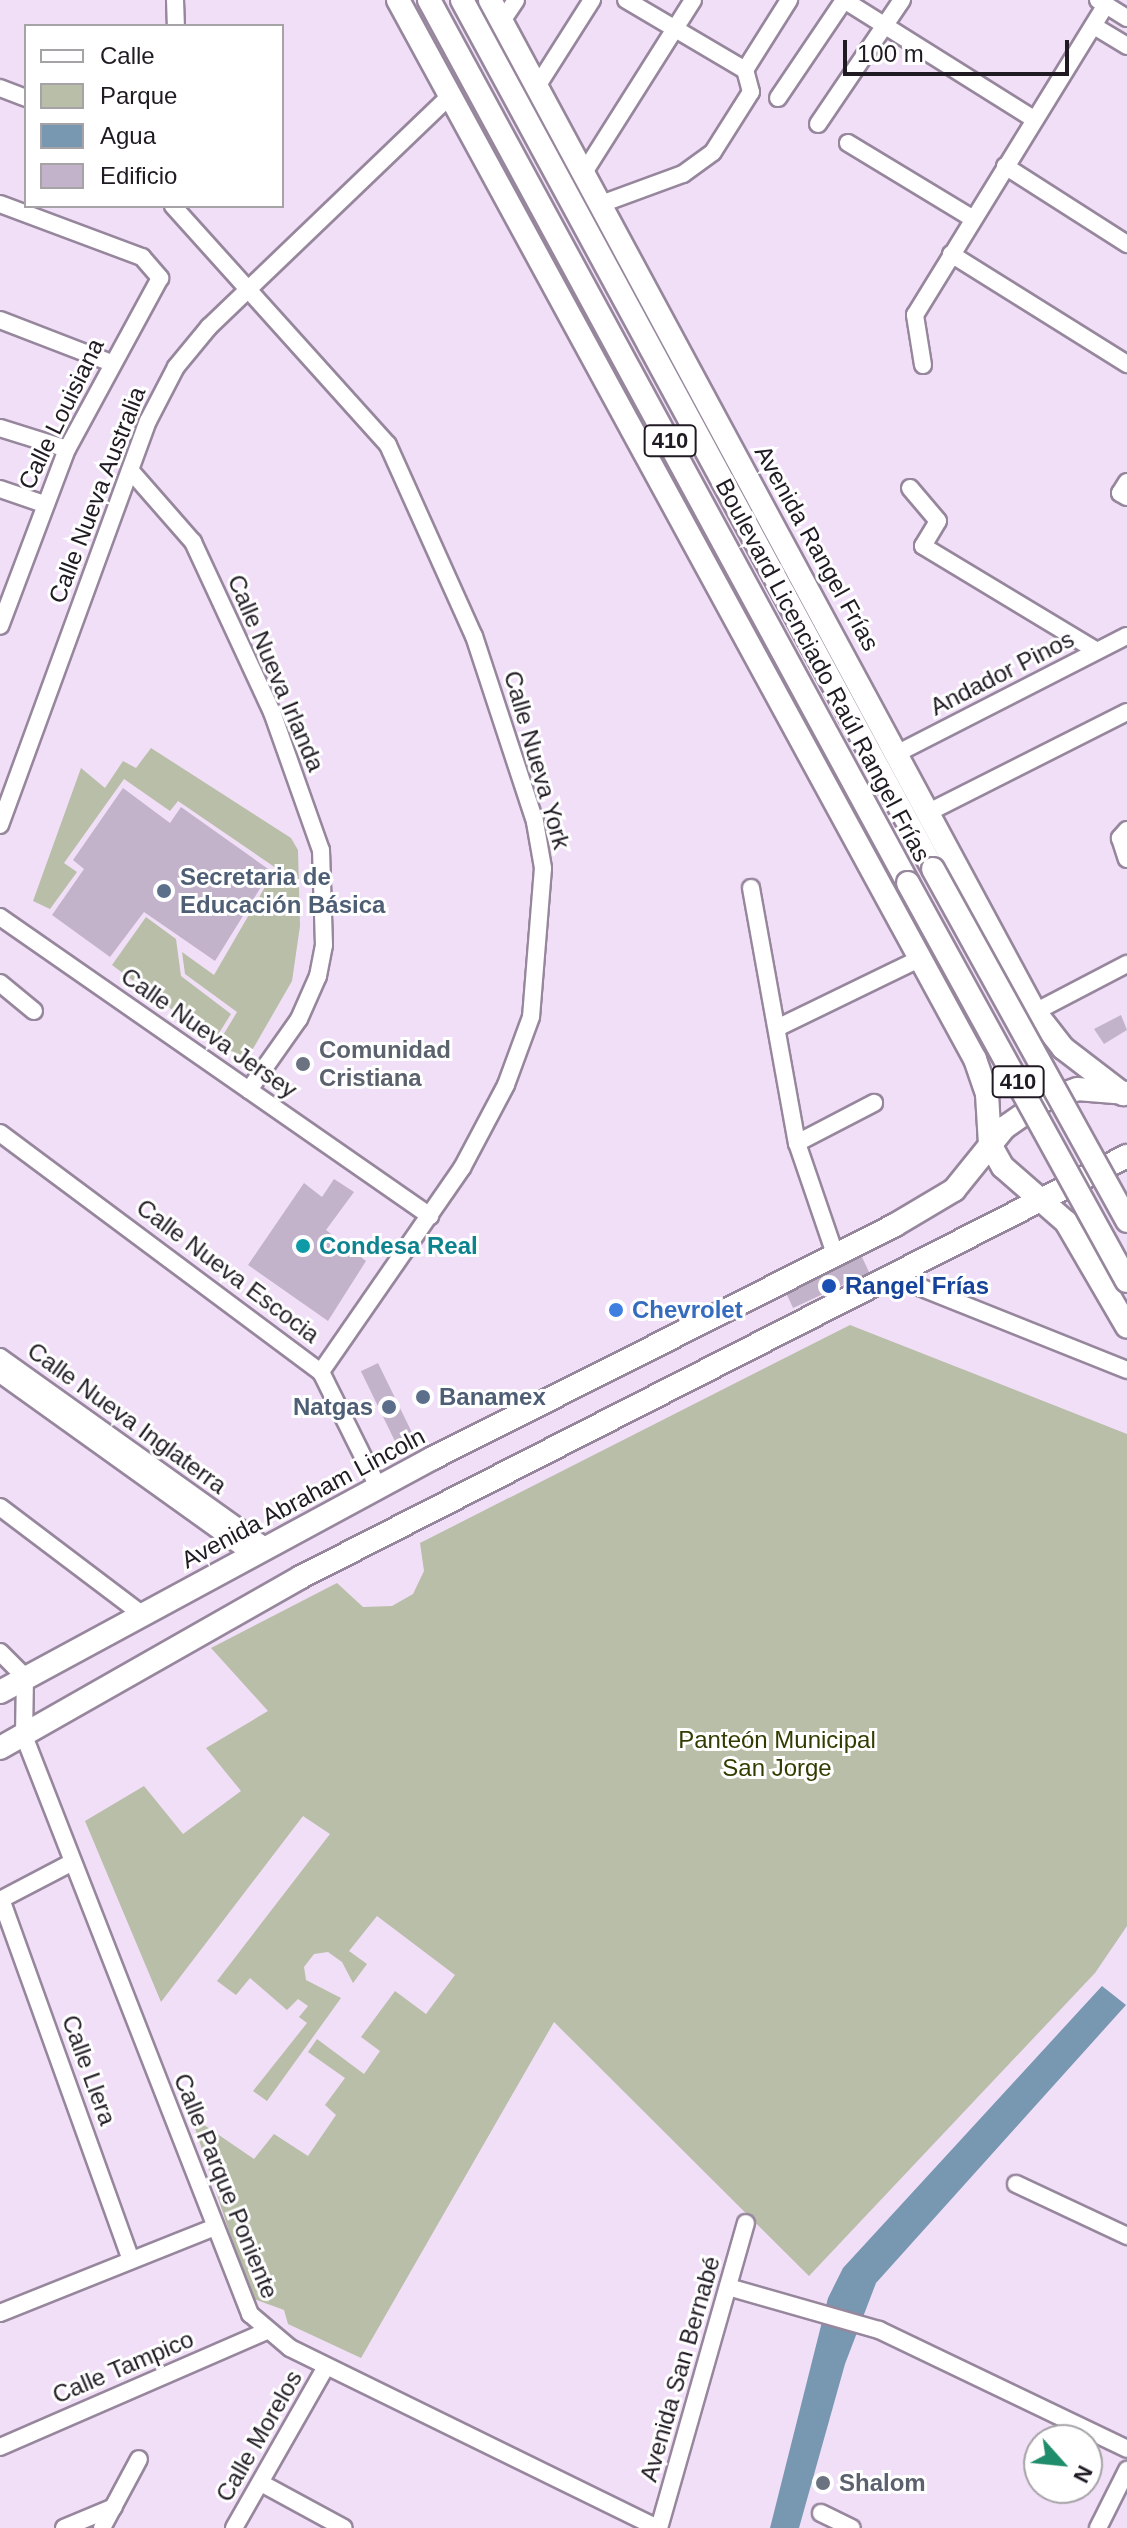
<!DOCTYPE html>
<meta charset="utf-8">
<style>
body{margin:0}
#map{position:relative;width:1127px;height:2528px;overflow:hidden;background:#f1dff8;font-family:Helvetica,sans-serif}
div>[style]{position:absolute}
.green>*{inset:0;background:#b8bea7}
.water>*{inset:0;background:#7897b1}
.building>*{inset:0;background:#c3b3ca;transform-origin:0 0}
.roads{filter:drop-shadow(2px 0 #97879d) drop-shadow(-2px 0 #97879d) drop-shadow(0 2px #97879d) drop-shadow(0 -2px #97879d)}
.minor>*{height:16px;margin:-8px;padding:0 8px;transform-origin:8px;border-radius:8px;background:#fff}
.major>*{height:22px;margin:-11px;padding:0 11px;transform-origin:11px;border-radius:11px;background:#fff}
.bridges{filter:drop-shadow(2px 0 #97879d) drop-shadow(-2px 0 #97879d) drop-shadow(0 2px #97879d) drop-shadow(0 -2px #97879d)}
.major-bridge>*{height:22px;margin:-11px;padding:0 11px;transform-origin:11px;border-radius:11px;background:#fff}
.dots>*{width:22px;height:22px;translate:-50% -50%;box-sizing:border-box;border:4px solid #fff;border-radius:50%}
span{translate:-50% -50%;white-space:nowrap;text-align:center;line-height:1.15;-webkit-text-stroke:6px #fff;paint-order:stroke}
.shield-label span{padding:2px 6px;background:#fff;border:2px solid;border-radius:6px;-webkit-text-stroke-width:0}
.shield-label{font-size:22px;color:#201a23;font-weight:700}
.street-label{font-size:24px;color:#201a23}
.service-label{font-size:24px;color:#4e5e75;font-weight:700}
.left{translate:0 -50%;text-align:left}
.right{translate:-100% -50%;text-align:right}
.worship-label{font-size:24px;color:#5b616d;font-weight:700}
.culture-label{font-size:24px;color:#0d838f;font-weight:700}
.transit-label{font-size:24px;color:#164399;font-weight:700}
.shop-label{font-size:24px;color:#366cbe;font-weight:700}
.park-label{font-size:24px;color:#333c00}
.legend{position:absolute;left:24px;top:24px;width:260px;height:184px;box-sizing:border-box;background:#fff;border:2px solid #a6a3a7;margin:0;padding:10px 14px;list-style:none;font-size:24px;color:#201a23}
.legend li{display:flex;align-items:center;gap:16px;height:40px}
.legend b{width:40px;border:2px solid #a6a3a7}
.north{position:absolute;left:1023px;top:2424px;width:80px;height:80px;box-sizing:border-box;background:#fff;border:2px solid #a6a3a7;border-radius:50%;rotate:117deg;font-size:22px;font-weight:700;line-height:32px;text-align:center;color:#201a23}
.north::after{content:'';display:block;margin:auto;width:28px;height:36px;background:#1f8c6b;clip-path:polygon(50% 0,100% 100%,50% 72%,0 100%)}
.scale{position:absolute;left:843px;top:40px;width:226px;height:36px;box-sizing:border-box;border:4px solid #201a23;border-top:0;padding-left:10px;font-size:24px;line-height:28px;white-space:nowrap;color:#201a23;-webkit-text-stroke:6px #fff;paint-order:stroke}
</style>
<div id="map">
<div class="green">
<i style="clip-path:polygon(151px 748px,291px 838px,298px 850px,300px 926px,292px 981px,246px 1061px,219px 1042px,237px 1012px,185px 974px,182px 952px,214px 975px,276px 868px,178px 801px,170px 811px,124px 779px,64px 863px,77px 872px,50px 909px,33px 901px,81px 768px,105px 788px,123px 761px,136px 768px)"></i>
<i style="clip-path:polygon(146px 917px,176px 939px,181px 976px,231px 1014px,214px 1041px,112px 965px)"></i>
<i style="clip-path:polygon(850px 1325px,1127px 1434px,1127px 1926px,1095px 1973px,809px 2276px,554px 2022px,361px 2358px,288px 2324px,284px 2310px,251px 2298px,191px 2116px,254px 2159px,274px 2134px,308px 2156px,336px 2115px,325px 2105px,345px 2078px,308px 2052px,317px 2039px,364px 2074px,380px 2051px,361px 2037px,395px 1991px,426px 2014px,455px 1975px,377px 1916px,349px 1951px,367px 1964px,353px 1983px,342px 1962px,328px 1952px,314px 1954px,304px 1967px,306px 1980px,341px 1998px,267px 2101px,253px 2091px,307px 2023px,299px 2017px,308px 2006px,298px 1999px,287px 2010px,250px 1978px,236px 1995px,217px 1981px,330px 1834px,303px 1816px,161px 2002px,85px 1821px,144px 1786px,183px 1834px,241px 1791px,206px 1748px,268px 1711px,211px 1648px,337px 1583px,363px 1607px,392px 1606px,413px 1594px,424px 1571px,420px 1543px)"></i>
</div>
<div class="water">
<i style="clip-path:polygon(1102px 1986px,1126px 2005px,876px 2283px,845px 2364px,799px 2528px,770px 2528px,828px 2298px,843px 2268px)"></i>
</div>
<div class="building">
<i style="clip-path:polygon(123px 788px,170px 823px,181px 807px,271px 871px,215px 961px,144px 912px,110px 957px,52px 915px,84px 869px,73px 860px)"></i>
<i style="clip-path:polygon(1121px 1015px,1127px 1030px,1104px 1044px,1094px 1029px)"></i>
<i style="clip-path:polygon(334px 1179px,354px 1192px,326px 1230px,366px 1261px,328px 1321px,248px 1265px,304px 1183px,322px 1197px)"></i>
<i style="left:862px;top:1257px;width:17px;height:84px;rotate:65deg"></i>
<i style="left:378px;top:1363px;width:88px;height:19px;rotate:64deg"></i>
</div>
<div class="roads">
<div class="minor">
<i style="left:175px;top:0;width:26px;rotate:88deg"></i>
<i style="left:1098px;top:0;width:34px;rotate:32deg"></i>
<i style="left:502px;top:21px;width:25px;rotate:-56deg"></i>
<i style="left:1094px;top:26px;width:39px;rotate:31deg"></i>
<i style="left:745px;top:70px;width:83px;rotate:-57.8deg"></i>
<i style="left:538px;top:85px;width:101px;rotate:-57.6deg"></i>
<i style="left:0;top:88px;width:28px;rotate:21deg"></i>
<i style="left:778px;top:98px;width:118px;rotate:-56deg"></i>
<i style="left:844px;top:0;width:224px;rotate:32.1deg"></i>
<i style="left:818px;top:124px;width:150px;rotate:-55.9deg"></i>
<i style="left:848px;top:143px;width:145px;rotate:31.2deg"></i>
<i style="left:1005px;top:166px;width:145px;rotate:32.6deg"></i>
<i style="left:585px;top:171px;width:202px;rotate:-57.7deg"></i>
<i style="left:0;top:204px;width:152px;rotate:20.5deg"></i>
<i style="left:142px;top:257px;width:28px;rotate:49deg"></i>
<i style="left:160px;top:278px;width:195px;rotate:118.5deg"></i>
<i style="left:67px;top:449px;width:189px;rotate:110.7deg"></i>
<i style="left:601px;top:204px;width:87px;rotate:-20.1deg"></i>
<i style="left:683px;top:174px;width:37px;rotate:-36deg"></i>
<i style="left:713px;top:152px;width:71px;rotate:-57.7deg"></i>
<i style="left:751px;top:92px;width:23px;rotate:-105deg"></i>
<i style="left:745px;top:70px;width:138px;rotate:-149.5deg"></i>
<i style="left:173px;top:206px;width:321px;rotate:48deg"></i>
<i style="left:388px;top:445px;width:209px;rotate:65.8deg"></i>
<i style="left:474px;top:636px;width:196px;rotate:71.8deg"></i>
<i style="left:535px;top:822px;width:47px;rotate:80.1deg"></i>
<i style="left:543px;top:868px;width:149px;rotate:94.6deg"></i>
<i style="left:531px;top:1017px;width:72px;rotate:110.2deg"></i>
<i style="left:506px;top:1085px;width:94px;rotate:117.9deg"></i>
<i style="left:462px;top:1168px;width:248px;rotate:124.7deg"></i>
<i style="left:951px;top:254px;width:208px;rotate:32deg"></i>
<i style="left:0;top:320px;width:117px;rotate:21.1deg"></i>
<i style="left:923px;top:365px;width:51px;rotate:-99.1deg"></i>
<i style="left:915px;top:315px;width:364px;rotate:-58.4deg"></i>
<i style="left:0;top:428px;width:70px;rotate:17.4deg"></i>
<i style="left:130px;top:470px;width:96px;rotate:48.8deg"></i>
<i style="left:193px;top:542px;width:187px;rotate:65.1deg"></i>
<i style="left:272px;top:712px;width:146px;rotate:70.5deg"></i>
<i style="left:321px;top:850px;width:95px;rotate:88.2deg"></i>
<i style="left:324px;top:945px;width:32px;rotate:101deg"></i>
<i style="left:318px;top:976px;width:47px;rotate:113.8deg"></i>
<i style="left:299px;top:1019px;width:87px;rotate:125.2deg"></i>
<i style="left:1127px;top:482px;width:13px;rotate:122deg"></i>
<i style="left:1120px;top:493px;width:8px;rotate:30deg"></i>
<i style="left:910px;top:488px;width:43px;rotate:49.7deg"></i>
<i style="left:938px;top:521px;width:29px;rotate:121deg"></i>
<i style="left:923px;top:546px;width:203px;rotate:31.1deg"></i>
<i style="left:0;top:489px;width:46px;rotate:18.8deg"></i>
<i style="left:898px;top:753px;width:257px;rotate:-27.1deg"></i>
<i style="left:929px;top:812px;width:222px;rotate:-26.8deg"></i>
<i style="left:0;top:825px;width:430px;rotate:-69.9deg"></i>
<i style="left:148px;top:421px;width:61px;rotate:-62.6deg"></i>
<i style="left:176px;top:367px;width:52px;rotate:-50.5deg"></i>
<i style="left:209px;top:327px;width:335px;rotate:-43.8deg"></i>
<i style="left:1127px;top:830px;width:11px;rotate:131deg"></i>
<i style="left:1120px;top:838px;width:22px;rotate:72deg"></i>
<i style="left:751px;top:888px;width:259px;rotate:79.8deg"></i>
<i style="left:797px;top:1143px;width:117px;rotate:71.1deg"></i>
<i style="left:0;top:917px;width:524px;rotate:34.81deg"></i>
<i style="left:0;top:983px;width:44px;rotate:39.5deg"></i>
<i style="left:1035px;top:1012px;width:104px;rotate:-27.6deg"></i>
<i style="left:777px;top:1028px;width:160px;rotate:-25.9deg"></i>
<i style="left:0;top:1133px;width:400px;rotate:36.7deg"></i>
<i style="left:321px;top:1372px;width:128px;rotate:63.6deg"></i>
<i style="left:797px;top:1143px;width:87px;rotate:-27.5deg"></i>
<i style="left:892px;top:1276px;width:253px;rotate:21.8deg"></i>
<i style="left:0;top:1357px;width:325px;rotate:35.5deg"></i>
<i style="left:0;top:1374px;width:309px;rotate:35.6deg"></i>
<i style="left:0;top:1507px;width:176px;rotate:37.1deg"></i>
<i style="left:0;top:1652px;width:35px;rotate:45deg"></i>
<i style="left:25px;top:1677px;width:59px;rotate:91deg"></i>
<i style="left:24px;top:1736px;width:621px;rotate:68.64deg"></i>
<i style="left:250px;top:2314px;width:52px;rotate:40.4deg"></i>
<i style="left:290px;top:2348px;width:409px;rotate:26.1deg"></i>
<i style="left:1px;top:1899px;width:381px;rotate:70.2deg"></i>
<i style="left:0;top:1900px;width:78px;rotate:-27.6deg"></i>
<i style="left:1016px;top:2184px;width:123px;rotate:25.1deg"></i>
<i style="left:728px;top:2287px;width:157px;rotate:15.9deg"></i>
<i style="left:879px;top:2330px;width:275px;rotate:25.6deg"></i>
<i style="left:0;top:2313px;width:228px;rotate:-21.8deg"></i>
<i style="left:0;top:2447px;width:289px;rotate:-23.5deg"></i>
<i style="left:261px;top:2483px;width:94px;rotate:28.5deg"></i>
<i style="left:821px;top:2513px;width:34px;rotate:26deg"></i>
<i style="left:64px;top:2528px;width:54px;rotate:-22.8deg"></i>
<i style="left:102px;top:2528px;width:78px;rotate:-61.8deg"></i>
<i style="left:234px;top:2528px;width:185px;rotate:-60.3deg"></i>
<i style="left:659px;top:2528px;width:317px;rotate:-74.1deg"></i>
<i style="left:1098px;top:2528px;width:65px;rotate:-63.4deg"></i>
</div>
<div class="major">
<i style="left:398px;top:0;width:1206px;rotate:61.42deg"></i>
<i style="left:975px;top:1059px;width:37px;rotate:71deg"></i>
<i style="left:987px;top:1094px;width:50px;rotate:86.6deg"></i>
<i style="left:990px;top:1144px;width:26px;rotate:61deg"></i>
<i style="left:1003px;top:1167px;width:84px;rotate:41.1deg"></i>
<i style="left:1066px;top:1222px;width:121px;rotate:59.8deg"></i>
<i style="left:429px;top:0;width:1005px;rotate:61.52deg"></i>
<i style="left:462px;top:0;width:988px;rotate:61.54deg"></i>
<i style="left:490px;top:0;width:1149px;rotate:61.7deg"></i>
<i style="left:1035px;top:1012px;width:46px;rotate:52.1deg"></i>
<i style="left:1063px;top:1048px;width:76px;rotate:37.5deg"></i>
<i style="left:0;top:1692px;width:492px;rotate:-28.4deg"></i>
<i style="left:433px;top:1458px;width:517px;rotate:-26.76deg"></i>
<i style="left:895px;top:1225px;width:69px;rotate:-30.7deg"></i>
<i style="left:954px;top:1190px;width:80px;rotate:-51.1deg"></i>
<i style="left:1004px;top:1128px;width:49px;rotate:-35deg"></i>
<i style="left:1044px;top:1100px;width:35px;rotate:-18deg"></i>
<i style="left:1077px;top:1089px;width:50px;rotate:4.6deg"></i>
<i style="left:0;top:1748px;width:346px;rotate:-29.6deg"></i>
<i style="left:301px;top:1577px;width:927px;rotate:-27.01deg"></i>
</div>
</div>
<div class="bridges">
<div class="major-bridge">
<i style="left:933px;top:869px;width:402px;rotate:61.1deg"></i>
<i style="left:908px;top:883px;width:454px;rotate:61.2deg"></i>
</div>
</div>
<div class="dots">
<i style="left:164px;top:891px;background:#5c6f8a"></i>
<i style="left:303px;top:1064px;background:#6b7280"></i>
<i style="left:303px;top:1246px;background:#0f9aa8"></i>
<i style="left:829px;top:1286px;background:#1a4fb4"></i>
<i style="left:616px;top:1310px;background:#3f7fe0"></i>
<i style="left:423px;top:1397px;background:#5c6f8a"></i>
<i style="left:389px;top:1407px;background:#5c6f8a"></i>
<i style="left:823px;top:2483px;background:#6b7280"></i>
</div>
<div class="shield-label">
<span style="left:670px;top:441px">410</span>
<span style="left:1018px;top:1082px">410</span>
</div>
<div class="street-label">
<span style="left:61px;top:414px;rotate:-64deg">Calle Louisiana</span>
<span style="left:97px;top:495px;rotate:-69deg">Calle Nueva Australia</span>
<span style="left:817px;top:548px;rotate:61deg">Avenida Rangel Frías</span>
<span style="left:823px;top:670px;rotate:62deg">Boulevard Licenciado Raúl Rangel Frías</span>
<span style="left:276px;top:673px;rotate:67deg">Calle Nueva Irlanda</span>
<span style="left:1002px;top:673px;rotate:-27deg">Andador Pinos</span>
<span style="left:537px;top:760px;rotate:74deg">Calle Nueva York</span>
<span style="left:209px;top:1033px;rotate:35deg">Calle Nueva Jersey</span>
<span style="left:228px;top:1271px;rotate:37deg">Calle Nueva Escocia</span>
<span style="left:127px;top:1418px;rotate:36deg">Calle Nueva Inglaterra</span>
<span style="left:303px;top:1498px;rotate:-28deg">Avenida Abraham Lincoln</span>
<span style="left:89px;top:2070px;rotate:70deg">Calle Llera</span>
<span style="left:226px;top:2186px;rotate:68deg">Calle Parque Poniente</span>
<span style="left:123px;top:2367px;rotate:-23deg">Calle Tampico</span>
<span style="left:680px;top:2369px;rotate:-74deg">Avenida San Bernabé</span>
<span style="left:259px;top:2436px;rotate:-60deg">Calle Morelos</span>
</div>
<div class="service-label">
<span class="left" style="left:180px;top:891px">Secretaria de<br>Educación Básica</span>
<span class="left" style="left:439px;top:1397px">Banamex</span>
<span class="right" style="left:373px;top:1407px">Natgas</span>
</div>
<div class="worship-label">
<span class="left" style="left:319px;top:1064px">Comunidad<br>Cristiana</span>
<span class="left" style="left:839px;top:2483px">Shalom</span>
</div>
<div class="culture-label">
<span class="left" style="left:319px;top:1246px">Condesa Real</span>
</div>
<div class="transit-label">
<span class="left" style="left:845px;top:1286px">Rangel Frías</span>
</div>
<div class="shop-label">
<span class="left" style="left:632px;top:1310px">Chevrolet</span>
</div>
<div class="park-label">
<span style="left:777px;top:1754px">Panteón Municipal<br>San Jorge</span>
</div>
<ul class="legend">
<li><b style="height:10px;background:#fff"></b>Calle</li>
<li><b style="height:22px;background:#b8bea7"></b>Parque</li>
<li><b style="height:22px;background:#7897b1"></b>Agua</li>
<li><b style="height:22px;background:#c3b3ca"></b>Edificio</li>
</ul>
<div class="north">N</div>
<div class="scale">100 m</div>
</div>
